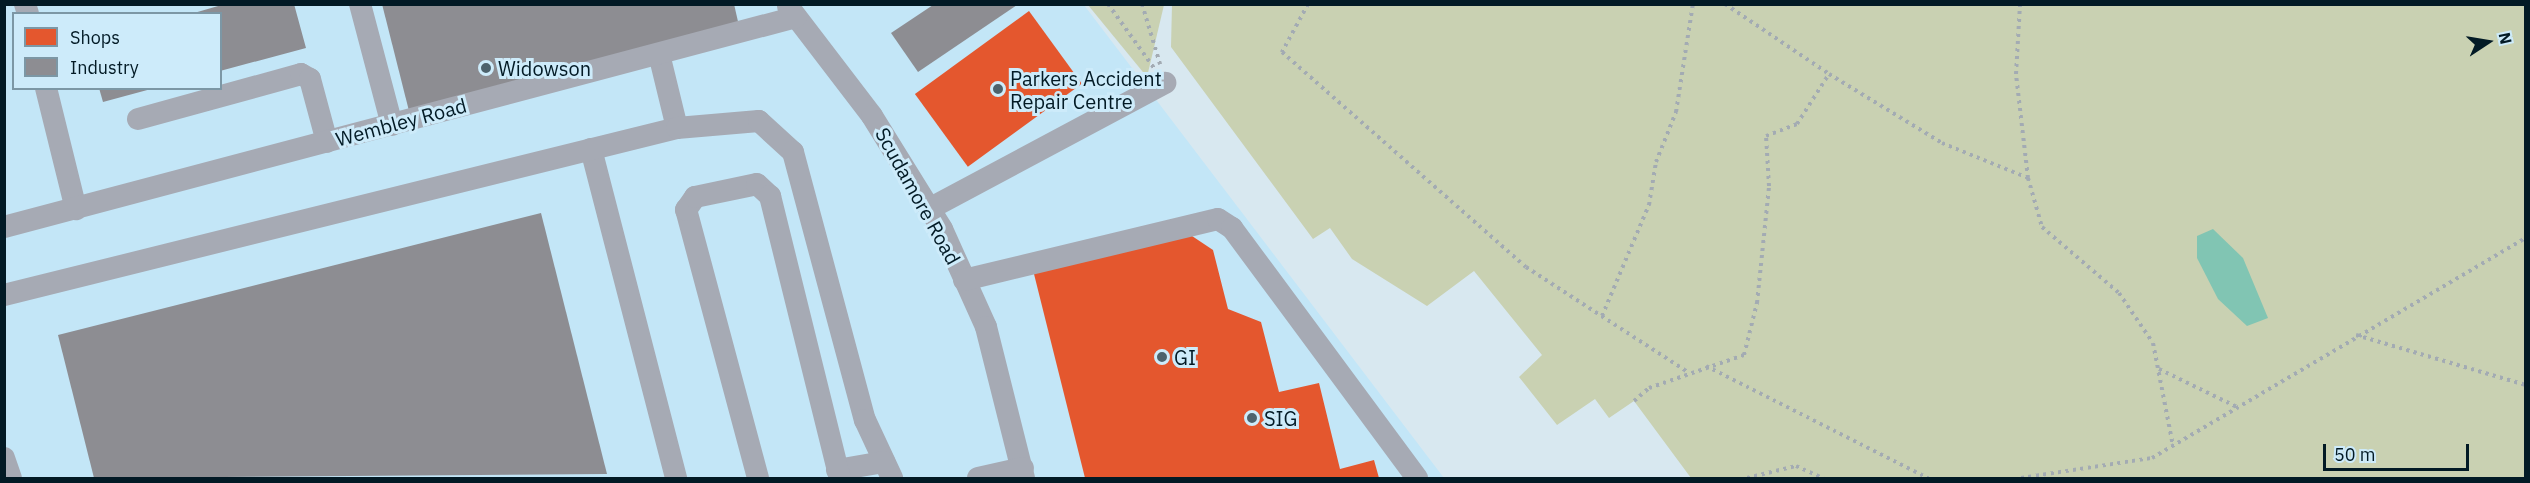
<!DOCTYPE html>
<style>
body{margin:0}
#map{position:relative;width:2530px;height:483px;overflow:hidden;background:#d8e8f0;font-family:"IBM Plex Sans",sans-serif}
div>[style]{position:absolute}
.built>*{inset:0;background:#c3e6f7}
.green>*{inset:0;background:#c9d1b2}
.water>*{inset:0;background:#81c5b3}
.shops>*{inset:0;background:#e4572e;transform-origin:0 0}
.industry>*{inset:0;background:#8d8d92}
.path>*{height:4px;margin-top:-2px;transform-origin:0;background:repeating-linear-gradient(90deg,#a3abb3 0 3px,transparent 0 7.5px)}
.minor>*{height:22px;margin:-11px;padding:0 11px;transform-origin:11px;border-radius:11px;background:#a6aab4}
.dots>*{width:16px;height:16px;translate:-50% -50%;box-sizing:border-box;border:3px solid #cdebfa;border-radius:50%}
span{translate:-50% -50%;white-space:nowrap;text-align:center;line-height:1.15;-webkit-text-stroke:6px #cdebfa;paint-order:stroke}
.poi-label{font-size:20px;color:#021a25}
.left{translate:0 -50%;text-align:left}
.street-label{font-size:20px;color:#021a25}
.frame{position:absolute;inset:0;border:6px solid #021a25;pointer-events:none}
.legend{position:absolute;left:12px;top:12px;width:210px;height:78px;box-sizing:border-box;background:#cdebfa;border:2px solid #7c97a5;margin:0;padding:8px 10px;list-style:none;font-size:18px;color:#021a25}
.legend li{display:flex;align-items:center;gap:12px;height:30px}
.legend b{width:30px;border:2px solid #7c97a5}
.north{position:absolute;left:2458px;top:12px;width:60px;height:60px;-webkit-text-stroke:4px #cdebfa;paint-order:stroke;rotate:78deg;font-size:16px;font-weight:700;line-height:24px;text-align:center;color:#021a25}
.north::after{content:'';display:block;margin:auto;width:21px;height:27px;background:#021a25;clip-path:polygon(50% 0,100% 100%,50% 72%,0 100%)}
.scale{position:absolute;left:2323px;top:444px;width:146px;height:27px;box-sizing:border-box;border:3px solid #021a25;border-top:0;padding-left:8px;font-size:18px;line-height:21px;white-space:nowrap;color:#021a25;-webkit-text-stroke:4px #cdebfa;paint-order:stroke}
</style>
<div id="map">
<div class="built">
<i style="clip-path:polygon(evenodd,4px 5px,1084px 5px,1444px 478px,5px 478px,4px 5px,14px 14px,220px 14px,220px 88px,14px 88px,14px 14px)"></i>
</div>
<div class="green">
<i style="clip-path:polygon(1172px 4px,2525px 5px,2525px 478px,1691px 478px,1634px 401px,1609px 418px,1595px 399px,1557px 425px,1519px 377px,1542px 355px,1474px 271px,1427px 306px,1352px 259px,1330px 228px,1313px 239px,1171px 47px)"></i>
<i style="clip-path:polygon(1088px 5px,1164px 5px,1147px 77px)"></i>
</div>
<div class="water">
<i style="clip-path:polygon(2213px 229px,2243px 258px,2268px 318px,2247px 326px,2218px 299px,2197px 258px,2197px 236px)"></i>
</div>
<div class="shops">
<i style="left:1029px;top:11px;width:90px;height:141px;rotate:54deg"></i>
<i style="clip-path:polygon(1186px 232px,1213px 250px,1228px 309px,1261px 322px,1279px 392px,1319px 383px,1340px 469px,1374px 460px,1379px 478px,1085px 478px,1033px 270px)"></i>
</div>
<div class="industry">
<i style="clip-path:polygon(225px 4px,294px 4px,306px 48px,220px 71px,220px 14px,194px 13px)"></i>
<i style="clip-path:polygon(382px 4px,734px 4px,739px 26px,409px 111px)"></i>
<i style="clip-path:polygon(933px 5px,1017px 5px,918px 72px,891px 33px)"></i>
<i style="clip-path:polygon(99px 88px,151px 88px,151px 89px,103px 102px)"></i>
<i style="clip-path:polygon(541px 213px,607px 474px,94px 478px,58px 335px)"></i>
</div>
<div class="path">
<i style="left:1108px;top:4px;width:79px;rotate:54.3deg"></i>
<i style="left:1142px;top:4px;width:63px;rotate:73.3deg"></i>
<i style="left:1308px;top:4px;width:55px;rotate:118.4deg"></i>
<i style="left:1282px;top:52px;width:325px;rotate:41.4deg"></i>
<i style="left:1526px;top:267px;width:194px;rotate:33deg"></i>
<i style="left:1725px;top:4px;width:125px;rotate:33.9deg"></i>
<i style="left:2028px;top:178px;width:51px;rotate:74.1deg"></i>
<i style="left:2042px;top:227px;width:101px;rotate:40.6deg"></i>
<i style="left:2119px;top:293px;width:60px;rotate:55.8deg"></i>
<i style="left:2153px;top:343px;width:105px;rotate:79deg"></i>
<i style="left:1602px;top:316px;width:121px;rotate:-67.1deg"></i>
<i style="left:1649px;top:205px;width:44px;rotate:-80.8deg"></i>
<i style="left:1656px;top:162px;width:54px;rotate:-68.2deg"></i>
<i style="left:1676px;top:112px;width:109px;rotate:-81.1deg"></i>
<i style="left:2356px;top:335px;width:177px;rotate:16.4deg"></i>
<i style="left:1706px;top:366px;width:249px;rotate:26.8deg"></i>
<i style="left:2159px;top:369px;width:87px;rotate:26deg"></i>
<i style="left:1634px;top:401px;width:20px;rotate:-41deg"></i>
<i style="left:1649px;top:388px;width:101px;rotate:-19.2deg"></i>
<i style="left:1744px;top:355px;width:54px;rotate:-76deg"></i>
<i style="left:1757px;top:303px;width:118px;rotate:-84.1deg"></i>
<i style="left:1769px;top:186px;width:50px;rotate:-93.4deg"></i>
<i style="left:1766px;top:136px;width:33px;rotate:-21deg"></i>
<i style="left:1797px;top:124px;width:59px;rotate:-57.4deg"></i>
<i style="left:1829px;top:74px;width:132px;rotate:31.4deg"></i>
<i style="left:1942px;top:143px;width:93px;rotate:22.1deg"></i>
<i style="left:2028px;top:178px;width:105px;rotate:-96.6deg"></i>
<i style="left:2016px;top:74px;width:70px;rotate:-86.7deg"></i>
<i style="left:1747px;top:478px;width:50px;rotate:-13.8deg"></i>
<i style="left:1796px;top:466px;width:30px;rotate:24deg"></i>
<i style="left:2021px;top:478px;width:133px;rotate:-8.7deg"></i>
<i style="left:2152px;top:458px;width:434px;rotate:-30.5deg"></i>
</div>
<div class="minor">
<i style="left:25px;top:4px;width:10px;rotate:73deg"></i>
<i style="left:360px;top:4px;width:125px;rotate:75.2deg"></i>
<i style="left:788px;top:6px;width:138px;rotate:52.6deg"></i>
<i style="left:872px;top:116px;width:133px;rotate:58.2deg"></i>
<i style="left:942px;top:229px;width:107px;rotate:65.8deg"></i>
<i style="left:986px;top:327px;width:156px;rotate:75.9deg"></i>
<i style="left:659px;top:54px;width:76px;rotate:76.3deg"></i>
<i style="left:46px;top:88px;width:125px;rotate:76.1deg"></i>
<i style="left:138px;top:119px;width:169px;rotate:-15.4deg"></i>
<i style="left:301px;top:74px;width:10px;rotate:29deg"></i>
<i style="left:310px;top:79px;width:65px;rotate:74.9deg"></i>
<i style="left:591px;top:149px;width:340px;rotate:75.5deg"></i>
<i style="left:929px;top:209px;width:268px;rotate:-28.1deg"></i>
<i style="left:4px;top:227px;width:819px;rotate:-14.85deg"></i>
<i style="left:964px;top:280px;width:261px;rotate:-13.5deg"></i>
<i style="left:1218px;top:219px;width:17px;rotate:33deg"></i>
<i style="left:1232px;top:228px;width:311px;rotate:53.5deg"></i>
<i style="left:4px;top:295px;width:693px;rotate:-13.94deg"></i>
<i style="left:677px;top:128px;width:82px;rotate:-4.9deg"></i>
<i style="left:759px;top:121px;width:46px;rotate:42.4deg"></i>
<i style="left:793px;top:152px;width:278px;rotate:75deg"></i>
<i style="left:865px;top:420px;width:64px;rotate:65deg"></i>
<i style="left:4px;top:458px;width:21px;rotate:71deg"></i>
<i style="left:837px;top:470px;width:48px;rotate:-9.7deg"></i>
<i style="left:758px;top:478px;width:278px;rotate:-105deg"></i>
<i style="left:686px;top:210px;width:16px;rotate:-55deg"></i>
<i style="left:695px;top:197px;width:63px;rotate:-11.8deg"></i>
<i style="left:757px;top:184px;width:18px;rotate:43deg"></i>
<i style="left:770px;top:196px;width:291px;rotate:76.1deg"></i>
<i style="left:978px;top:478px;width:46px;rotate:-12.5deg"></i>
</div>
<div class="dots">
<i style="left:486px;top:68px;background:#4d626c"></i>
<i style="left:998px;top:89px;background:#4d626c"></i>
<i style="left:1162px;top:357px;background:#4d626c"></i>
<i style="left:1252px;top:418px;background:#4d626c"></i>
</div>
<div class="poi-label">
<span class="left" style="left:498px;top:68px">Widowson</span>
<span class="left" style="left:1010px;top:90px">Parkers Accident<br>Repair Centre</span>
<span class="left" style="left:1174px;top:357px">GI</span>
<span class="left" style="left:1264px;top:418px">SIG</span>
</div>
<div class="street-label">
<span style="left:401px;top:122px;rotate:-15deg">Wembley Road</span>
<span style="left:918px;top:196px;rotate:61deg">Scudamore Road</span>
</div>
<div class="frame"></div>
<ul class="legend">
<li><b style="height:16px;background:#e4572e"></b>Shops</li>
<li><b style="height:16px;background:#8d8d92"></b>Industry</li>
</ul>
<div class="north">N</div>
<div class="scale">50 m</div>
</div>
